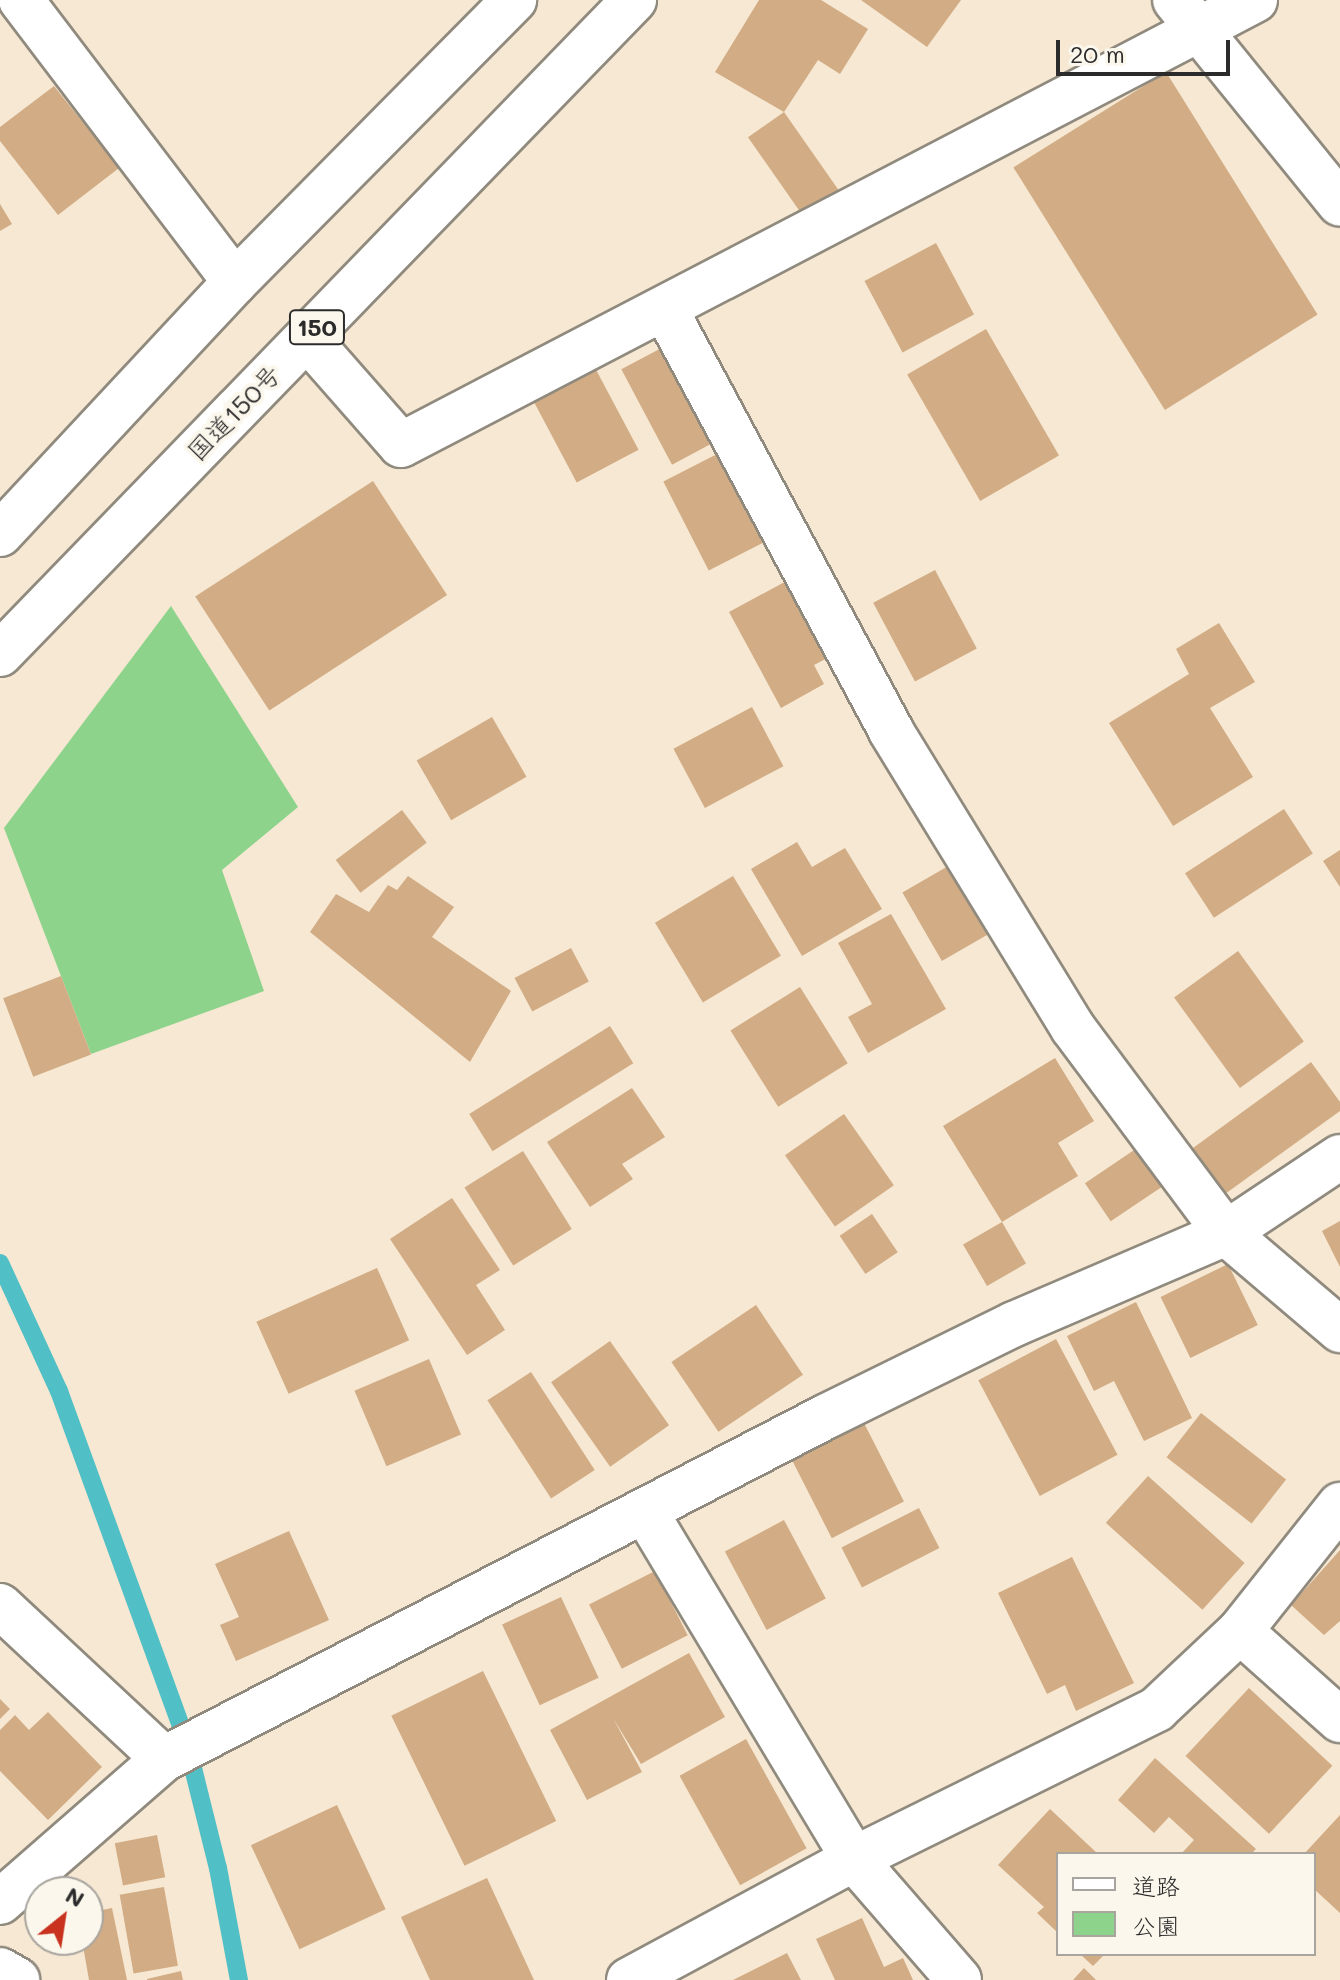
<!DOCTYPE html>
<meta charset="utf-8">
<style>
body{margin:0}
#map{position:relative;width:1340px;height:1980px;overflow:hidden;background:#f6e8d2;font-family:Mali,"Klee One",sans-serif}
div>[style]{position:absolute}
.green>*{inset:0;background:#8ed38c}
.stream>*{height:18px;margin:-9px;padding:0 9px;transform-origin:9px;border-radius:9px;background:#50bfc6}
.building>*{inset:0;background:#d2ac85;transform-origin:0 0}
.roads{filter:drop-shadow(2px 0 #908a7e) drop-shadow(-2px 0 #908a7e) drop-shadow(0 2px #908a7e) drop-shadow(0 -2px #908a7e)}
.street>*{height:44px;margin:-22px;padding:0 22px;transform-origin:22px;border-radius:22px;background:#fff}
.highway>*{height:44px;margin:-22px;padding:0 22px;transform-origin:22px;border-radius:22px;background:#fff}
span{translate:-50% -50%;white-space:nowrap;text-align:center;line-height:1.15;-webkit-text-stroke:8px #fbf7ec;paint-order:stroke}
.shield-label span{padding:2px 6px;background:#fbf7ec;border:2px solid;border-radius:6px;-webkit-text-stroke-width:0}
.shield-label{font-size:24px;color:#2b2b2b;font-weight:700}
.street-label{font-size:26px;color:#2b2b2b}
.legend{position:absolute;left:1056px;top:1852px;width:260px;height:104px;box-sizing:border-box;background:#fbf7ec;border:2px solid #a8a59f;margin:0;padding:10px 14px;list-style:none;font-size:24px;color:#2b2b2b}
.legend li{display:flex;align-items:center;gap:16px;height:40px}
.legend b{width:40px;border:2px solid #a8a59f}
.north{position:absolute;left:24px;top:1876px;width:80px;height:80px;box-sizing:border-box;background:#fbf7ec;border:2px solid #a8a59f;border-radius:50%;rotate:30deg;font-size:22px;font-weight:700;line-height:32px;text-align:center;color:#2b2b2b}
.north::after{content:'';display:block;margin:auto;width:28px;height:36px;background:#c8321e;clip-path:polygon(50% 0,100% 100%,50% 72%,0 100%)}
.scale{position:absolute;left:1056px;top:40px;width:174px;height:36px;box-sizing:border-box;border:4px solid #2b2b2b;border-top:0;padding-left:10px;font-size:24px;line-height:28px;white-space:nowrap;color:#2b2b2b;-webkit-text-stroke:6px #fbf7ec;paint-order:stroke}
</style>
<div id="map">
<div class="green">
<i style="clip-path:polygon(171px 606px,298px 807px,222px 870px,264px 991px,91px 1054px,4px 828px)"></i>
</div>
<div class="stream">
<i style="left:0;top:1263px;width:141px;rotate:65.3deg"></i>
<i style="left:59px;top:1391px;width:371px;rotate:70deg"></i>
<i style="left:186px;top:1740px;width:132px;rotate:76deg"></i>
<i style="left:218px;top:1868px;width:114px;rotate:79.4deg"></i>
</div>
<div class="building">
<i style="clip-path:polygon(759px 0,821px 0,868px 29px,840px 74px,818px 60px,784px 112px,715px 72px)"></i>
<i style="clip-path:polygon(861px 0,961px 0,927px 47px)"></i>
<i style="left:1166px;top:72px;width:286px;height:180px;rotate:58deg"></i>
<i style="clip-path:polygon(54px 86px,119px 168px,58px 215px,0 141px,0 127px)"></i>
<i style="left:784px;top:112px;width:96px;height:44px;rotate:55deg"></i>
<i style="clip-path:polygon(0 204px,12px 224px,0 231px)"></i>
<i style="left:936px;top:243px;width:81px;height:81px;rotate:62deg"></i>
<i style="left:986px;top:329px;width:146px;height:91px;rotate:60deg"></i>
<i style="left:669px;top:344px;width:108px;height:54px;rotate:62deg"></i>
<i style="left:593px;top:364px;width:97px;height:70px;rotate:62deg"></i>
<i style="left:723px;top:451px;width:100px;height:67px;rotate:63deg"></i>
<i style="left:373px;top:481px;width:136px;height:212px;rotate:57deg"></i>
<i style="left:935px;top:570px;width:89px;height:70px;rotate:62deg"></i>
<i style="clip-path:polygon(792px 578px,835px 654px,814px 665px,824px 684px,781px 708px,729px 612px)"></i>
<i style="clip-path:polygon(1219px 623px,1255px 682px,1210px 708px,1253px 777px,1173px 826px,1109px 723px,1189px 674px,1176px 649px)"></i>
<i style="left:752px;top:707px;width:67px;height:89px;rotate:62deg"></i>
<i style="left:492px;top:717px;width:69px;height:87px;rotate:60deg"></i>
<i style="left:1284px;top:809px;width:53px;height:118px;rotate:57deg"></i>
<i style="left:402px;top:810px;width:41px;height:83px;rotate:53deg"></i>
<i style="clip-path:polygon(797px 842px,812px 867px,845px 848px,882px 909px,802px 956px,751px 869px)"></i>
<i style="clip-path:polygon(1340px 850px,1340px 887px,1323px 861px)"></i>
<i style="left:950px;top:865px;width:79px;height:55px;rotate:60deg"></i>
<i style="clip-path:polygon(408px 876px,454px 907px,432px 937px,511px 991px,470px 1062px,310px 932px,336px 894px,369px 912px,388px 885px,397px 890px)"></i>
<i style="left:733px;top:876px;width:93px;height:91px;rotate:59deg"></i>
<i style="clip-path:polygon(891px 914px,946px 1009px,868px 1053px,848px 1017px,872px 1004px,838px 943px)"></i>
<i style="left:571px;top:948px;width:38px;height:64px;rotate:62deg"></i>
<i style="left:1238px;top:951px;width:112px;height:79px;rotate:54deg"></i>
<i style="left:61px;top:976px;width:84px;height:62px;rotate:69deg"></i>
<i style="left:800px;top:987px;width:90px;height:82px;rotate:58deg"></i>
<i style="left:610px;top:1026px;width:44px;height:166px;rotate:58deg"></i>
<i style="clip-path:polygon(1055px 1058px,1094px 1121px,1058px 1143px,1078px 1176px,1002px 1222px,943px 1126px)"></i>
<i style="clip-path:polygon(1311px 1062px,1340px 1102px,1340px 1111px,1225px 1194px,1193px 1148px)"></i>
<i style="clip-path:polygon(632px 1088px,665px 1137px,622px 1164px,633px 1179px,590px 1207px,547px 1142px)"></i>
<i style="left:844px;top:1114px;width:87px;height:72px;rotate:55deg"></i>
<i style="left:1143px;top:1144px;width:46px;height:70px;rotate:56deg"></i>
<i style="left:523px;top:1151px;width:92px;height:69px;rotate:58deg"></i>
<i style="clip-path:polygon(452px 1198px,500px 1270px,476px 1285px,505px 1330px,467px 1355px,390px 1239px)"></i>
<i style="left:872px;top:1214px;width:46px;height:39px;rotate:56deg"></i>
<i style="clip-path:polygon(1340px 1221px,1340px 1267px,1322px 1231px)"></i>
<i style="left:1002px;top:1222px;width:48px;height:45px;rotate:60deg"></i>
<i style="left:1228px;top:1264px;width:68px;height:75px;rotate:64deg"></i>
<i style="left:377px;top:1268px;width:79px;height:132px;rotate:66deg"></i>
<i style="clip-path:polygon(1136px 1302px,1192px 1418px,1144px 1441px,1114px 1381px,1094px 1391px,1067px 1336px)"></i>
<i style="left:756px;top:1305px;width:84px;height:102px;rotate:56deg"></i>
<i style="left:1056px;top:1339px;width:131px;height:88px;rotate:62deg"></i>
<i style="left:610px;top:1341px;width:103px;height:72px;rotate:55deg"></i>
<i style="left:429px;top:1359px;width:82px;height:81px;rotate:67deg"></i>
<i style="left:531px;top:1372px;width:117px;height:52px;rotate:57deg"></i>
<i style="left:1201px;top:1413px;width:108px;height:56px;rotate:38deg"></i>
<i style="left:864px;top:1423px;width:88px;height:81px;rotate:63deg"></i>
<i style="left:1148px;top:1476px;width:130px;height:63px;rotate:42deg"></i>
<i style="left:919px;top:1508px;width:45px;height:87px;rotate:63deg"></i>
<i style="left:784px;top:1520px;width:89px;height:67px;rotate:62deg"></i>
<i style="clip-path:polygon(289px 1531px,329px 1620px,236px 1661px,220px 1625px,239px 1617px,215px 1564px)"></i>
<i style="clip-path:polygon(1340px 1550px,1340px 1621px,1324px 1635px,1291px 1605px)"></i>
<i style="clip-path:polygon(1072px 1557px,1134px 1683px,1076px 1711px,1065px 1685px,1047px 1694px,998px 1593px)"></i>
<i style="left:655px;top:1571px;width:72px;height:74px;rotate:63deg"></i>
<i style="left:561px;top:1597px;width:89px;height:65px;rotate:65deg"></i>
<i style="clip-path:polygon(689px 1653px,725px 1717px,641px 1764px,613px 1718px,642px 1772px,587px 1800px,550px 1730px)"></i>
<i style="left:483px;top:1671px;width:167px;height:102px;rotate:64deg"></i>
<i style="left:1249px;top:1688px;width:114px;height:93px;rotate:43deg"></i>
<i style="clip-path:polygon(0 1699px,10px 1709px,0 1719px)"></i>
<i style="clip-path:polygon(48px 1712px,102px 1767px,48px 1820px,0 1771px,0 1730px,15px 1715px,29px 1730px)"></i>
<i style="left:746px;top:1739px;width:125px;height:76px;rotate:61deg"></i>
<i style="clip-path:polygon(1155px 1758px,1256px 1849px,1251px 1854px,1181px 1854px,1194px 1840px,1169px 1817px,1154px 1833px,1118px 1800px)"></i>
<i style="left:337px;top:1805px;width:115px;height:95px;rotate:65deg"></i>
<i style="clip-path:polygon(1050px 1809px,1098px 1854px,1058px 1854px,1058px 1933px,1037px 1913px,1044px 1907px,998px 1865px)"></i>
<i style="clip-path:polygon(1340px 1815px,1340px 1913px,1314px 1889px,1314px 1854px,1304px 1854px)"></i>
<i style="left:157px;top:1835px;width:43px;height:43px;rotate:79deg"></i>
<i style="clip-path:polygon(487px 1878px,534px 1980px,430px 1980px,401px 1917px)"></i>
<i style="left:164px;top:1887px;width:80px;height:45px;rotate:80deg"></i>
<i style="clip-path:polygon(112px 1908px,127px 1980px,89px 1980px,82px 1940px,88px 1940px,88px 1913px)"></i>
<i style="clip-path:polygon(862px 1918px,884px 1967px,903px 1958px,913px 1980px,835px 1980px,816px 1939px)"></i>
<i style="clip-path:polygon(787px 1953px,801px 1980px,733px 1980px)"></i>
<i style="clip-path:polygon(1080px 1954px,1105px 1954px,1093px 1966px)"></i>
<i style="clip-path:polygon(1084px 1968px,1096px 1980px,1073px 1980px)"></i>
<i style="clip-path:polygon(181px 1971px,183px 1980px,147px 1980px,147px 1979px)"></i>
</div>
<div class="roads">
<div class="street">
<i style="left:21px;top:0;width:354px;rotate:52.8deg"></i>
<i style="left:1175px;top:0;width:262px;rotate:51deg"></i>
<i style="left:665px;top:309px;width:479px;rotate:61.8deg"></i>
<i style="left:891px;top:731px;width:348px;rotate:58.5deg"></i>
<i style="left:1073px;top:1028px;width:256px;rotate:53.3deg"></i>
<i style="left:1226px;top:1233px;width:150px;rotate:40.4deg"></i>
<i style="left:307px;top:338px;width:142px;rotate:48.7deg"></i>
<i style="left:401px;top:445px;width:963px;rotate:-27.52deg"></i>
<i style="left:646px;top:1513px;width:404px;rotate:59deg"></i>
<i style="left:854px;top:1859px;width:160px;rotate:49deg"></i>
<i style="left:0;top:1606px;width:224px;rotate:43deg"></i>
<i style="left:1240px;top:1631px;width:134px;rotate:41.7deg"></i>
<i style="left:0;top:1902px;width:218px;rotate:-41.1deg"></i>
<i style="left:164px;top:1759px;width:746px;rotate:-27.35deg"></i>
<i style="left:827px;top:1416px;width:208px;rotate:-26.2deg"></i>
<i style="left:1014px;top:1324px;width:231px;rotate:-23.2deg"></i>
<i style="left:1226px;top:1233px;width:137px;rotate:-33.7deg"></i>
<i style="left:0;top:1970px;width:20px;rotate:30deg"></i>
<i style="left:629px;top:1980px;width:255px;rotate:-28.3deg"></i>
<i style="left:854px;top:1859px;width:338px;rotate:-26.3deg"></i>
<i style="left:1157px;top:1709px;width:114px;rotate:-43.2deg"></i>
<i style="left:1240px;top:1631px;width:161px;rotate:-51.6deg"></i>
</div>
<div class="highway">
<i style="left:0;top:534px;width:345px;rotate:-47deg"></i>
<i style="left:235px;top:282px;width:397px;rotate:-45.3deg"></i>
<i style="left:0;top:654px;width:911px;rotate:-45.89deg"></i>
</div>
</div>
<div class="shield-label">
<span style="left:317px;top:327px">150</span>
</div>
<div class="street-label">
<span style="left:234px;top:413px;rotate:-46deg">国道150号</span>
</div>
<ul class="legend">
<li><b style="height:10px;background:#fff"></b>道路</li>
<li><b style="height:22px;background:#8ed38c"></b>公園</li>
</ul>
<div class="north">N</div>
<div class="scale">20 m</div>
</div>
